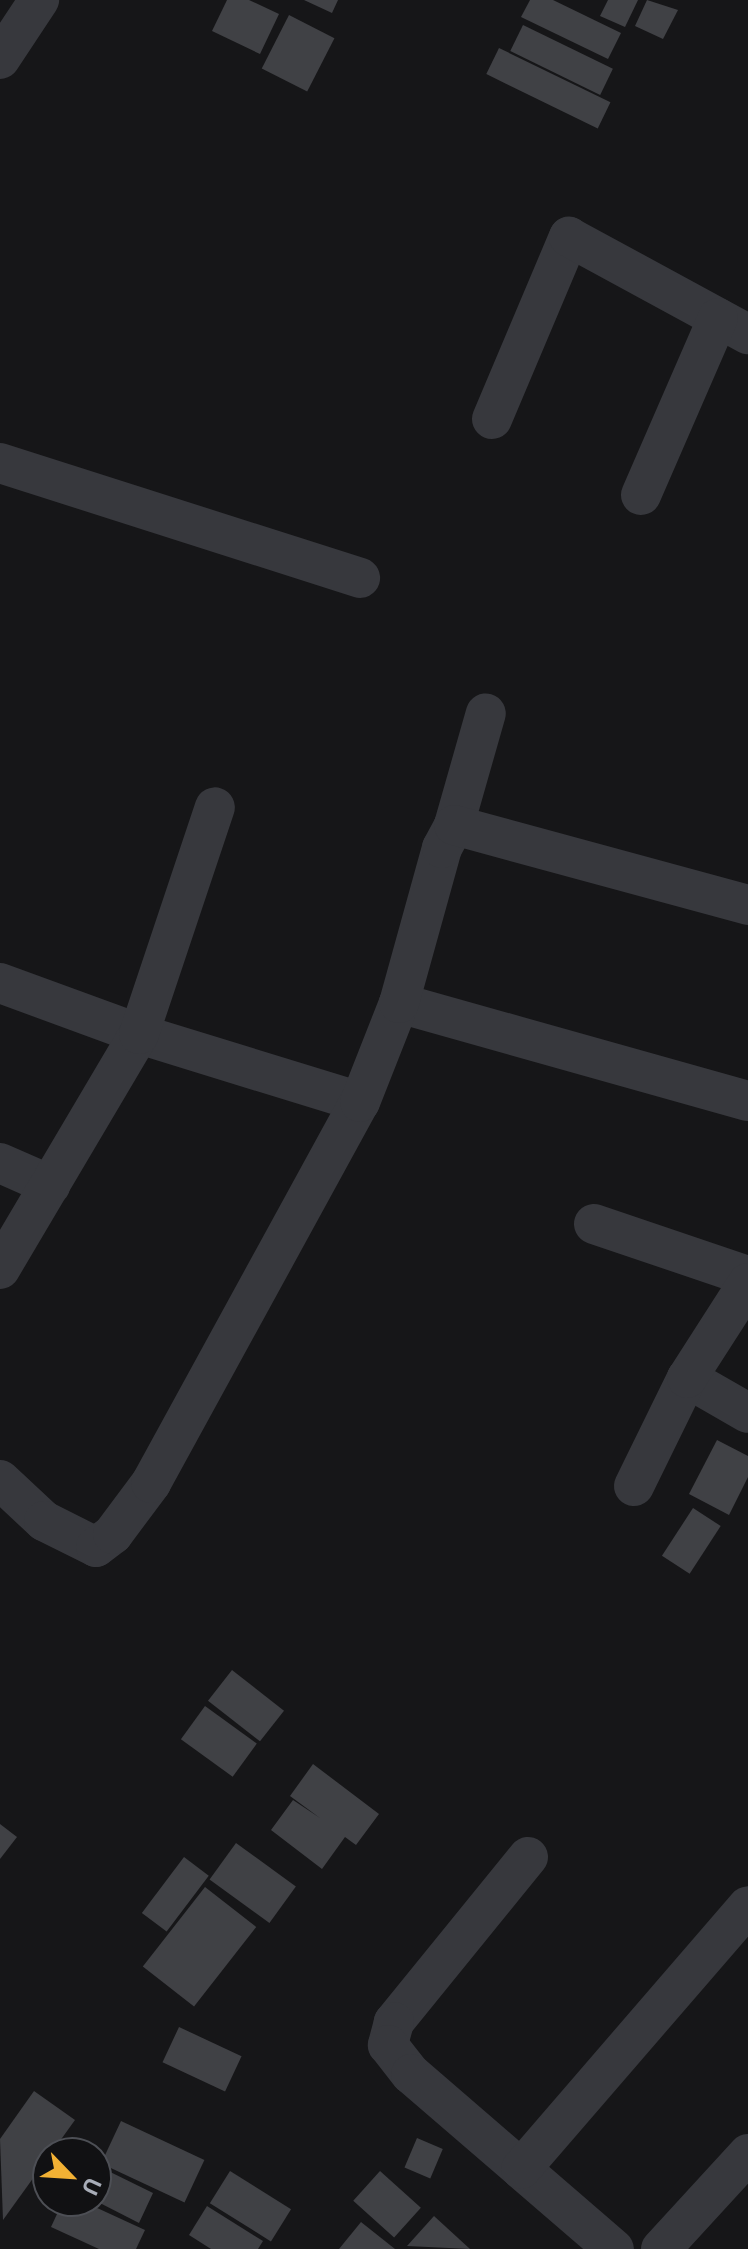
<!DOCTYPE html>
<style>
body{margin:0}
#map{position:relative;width:748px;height:2249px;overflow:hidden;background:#161618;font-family:"Public Sans",sans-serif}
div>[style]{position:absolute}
.building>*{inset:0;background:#404145;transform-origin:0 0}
.minor>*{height:40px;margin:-20px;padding:0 20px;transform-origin:20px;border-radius:20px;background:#37383d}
span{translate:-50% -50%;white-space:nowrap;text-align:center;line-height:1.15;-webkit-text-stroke:8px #111113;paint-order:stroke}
.north{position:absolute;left:32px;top:2137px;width:80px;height:80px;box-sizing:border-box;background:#111113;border:2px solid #4d4f55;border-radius:50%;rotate:115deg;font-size:22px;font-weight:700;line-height:32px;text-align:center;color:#a8adb8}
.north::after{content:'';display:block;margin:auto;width:28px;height:36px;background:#f2b134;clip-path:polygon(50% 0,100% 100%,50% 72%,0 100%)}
</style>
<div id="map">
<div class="building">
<i style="clip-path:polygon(227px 0,249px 0,279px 14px,260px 54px,212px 31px)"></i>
<i style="clip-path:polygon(304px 0,338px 0,332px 13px)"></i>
<i style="clip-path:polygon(530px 0,553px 0,621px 33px,608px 59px,521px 17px)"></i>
<i style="clip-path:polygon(608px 0,638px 0,625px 27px,600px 16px)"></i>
<i style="clip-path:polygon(647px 0,678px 10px,663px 39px,635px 26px)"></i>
<i style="left:289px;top:15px;width:51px;height:60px;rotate:27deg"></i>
<i style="left:523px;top:25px;width:100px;height:29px;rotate:26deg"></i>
<i style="left:499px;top:48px;width:124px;height:29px;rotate:26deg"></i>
<i style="clip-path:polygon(717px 1440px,748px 1456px,748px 1477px,729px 1515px,689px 1494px)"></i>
<i style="left:693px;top:1508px;width:33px;height:57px;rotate:33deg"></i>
<i style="left:232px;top:1670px;width:66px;height:39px;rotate:38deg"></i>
<i style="left:205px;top:1706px;width:64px;height:41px;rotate:36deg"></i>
<i style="clip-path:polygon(313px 1764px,379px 1814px,356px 1845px,345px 1837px,322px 1869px,271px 1830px,293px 1800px,320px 1818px,290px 1796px)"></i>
<i style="clip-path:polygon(0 1824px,17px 1837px,0 1859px)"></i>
<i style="left:236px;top:1843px;width:74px;height:45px;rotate:36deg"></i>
<i style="left:184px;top:1857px;width:31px;height:70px;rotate:37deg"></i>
<i style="left:205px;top:1887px;width:65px;height:101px;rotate:38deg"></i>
<i style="left:179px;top:2027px;width:69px;height:39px;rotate:25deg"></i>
<i style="clip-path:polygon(34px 2091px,75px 2120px,3px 2220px,0 2139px)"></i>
<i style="left:121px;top:2121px;width:92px;height:47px;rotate:25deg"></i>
<i style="left:417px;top:2138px;width:28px;height:32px;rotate:23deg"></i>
<i style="clip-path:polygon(96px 2165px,153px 2193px,139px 2223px,96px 2201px)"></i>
<i style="left:230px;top:2171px;width:72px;height:38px;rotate:32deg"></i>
<i style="left:380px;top:2171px;width:55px;height:40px;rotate:42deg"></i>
<i style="clip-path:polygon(63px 2201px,82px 2201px,145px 2230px,136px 2249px,99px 2249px,51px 2227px)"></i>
<i style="clip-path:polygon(207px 2206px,263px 2241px,258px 2249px,211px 2249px,189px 2235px)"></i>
<i style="clip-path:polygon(434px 2216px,470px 2249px,407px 2246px)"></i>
<i style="clip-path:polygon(361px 2222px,395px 2249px,339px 2249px)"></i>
</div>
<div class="minor">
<i style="left:0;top:59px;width:71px;rotate:-56.5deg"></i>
<i style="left:492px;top:419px;width:198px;rotate:-67.1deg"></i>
<i style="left:569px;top:237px;width:204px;rotate:28.5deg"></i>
<i style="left:0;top:463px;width:378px;rotate:17.7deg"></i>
<i style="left:641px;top:495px;width:193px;rotate:-66.5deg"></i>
<i style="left:454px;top:825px;width:116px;rotate:-74.1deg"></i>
<i style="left:0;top:983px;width:148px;rotate:20.1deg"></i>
<i style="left:139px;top:1034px;width:231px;rotate:17.1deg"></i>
<i style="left:399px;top:1003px;width:362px;rotate:15.7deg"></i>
<i style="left:0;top:1163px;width:55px;rotate:23.7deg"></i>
<i style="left:594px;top:1224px;width:163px;rotate:18.7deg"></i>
<i style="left:0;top:1269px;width:273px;rotate:-59.4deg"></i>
<i style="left:139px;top:1034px;width:239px;rotate:-71.5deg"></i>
<i style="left:687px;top:1378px;width:70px;rotate:29.8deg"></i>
<i style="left:0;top:1480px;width:60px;rotate:43deg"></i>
<i style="left:44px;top:1521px;width:58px;rotate:26.6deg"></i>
<i style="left:96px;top:1547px;width:21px;rotate:-37deg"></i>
<i style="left:113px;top:1534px;width:64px;rotate:-53.3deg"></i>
<i style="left:151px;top:1483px;width:435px;rotate:-61.3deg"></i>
<i style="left:360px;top:1102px;width:106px;rotate:-68.5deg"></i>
<i style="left:399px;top:1003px;width:161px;rotate:-74.5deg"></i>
<i style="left:442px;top:848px;width:26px;rotate:-62deg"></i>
<i style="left:454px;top:825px;width:305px;rotate:15.2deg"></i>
<i style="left:634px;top:1486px;width:120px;rotate:-63.9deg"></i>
<i style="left:687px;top:1378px;width:113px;rotate:-57.3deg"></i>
<i style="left:528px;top:1857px;width:213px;rotate:129.1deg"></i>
<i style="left:394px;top:2022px;width:24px;rotate:105deg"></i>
<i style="left:388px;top:2045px;width:37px;rotate:52deg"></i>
<i style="left:411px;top:2074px;width:268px;rotate:40.8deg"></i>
<i style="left:521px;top:2169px;width:347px;rotate:-49.2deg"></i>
<i style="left:661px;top:2249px;width:129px;rotate:-47.5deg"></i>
</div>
<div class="north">U</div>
</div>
